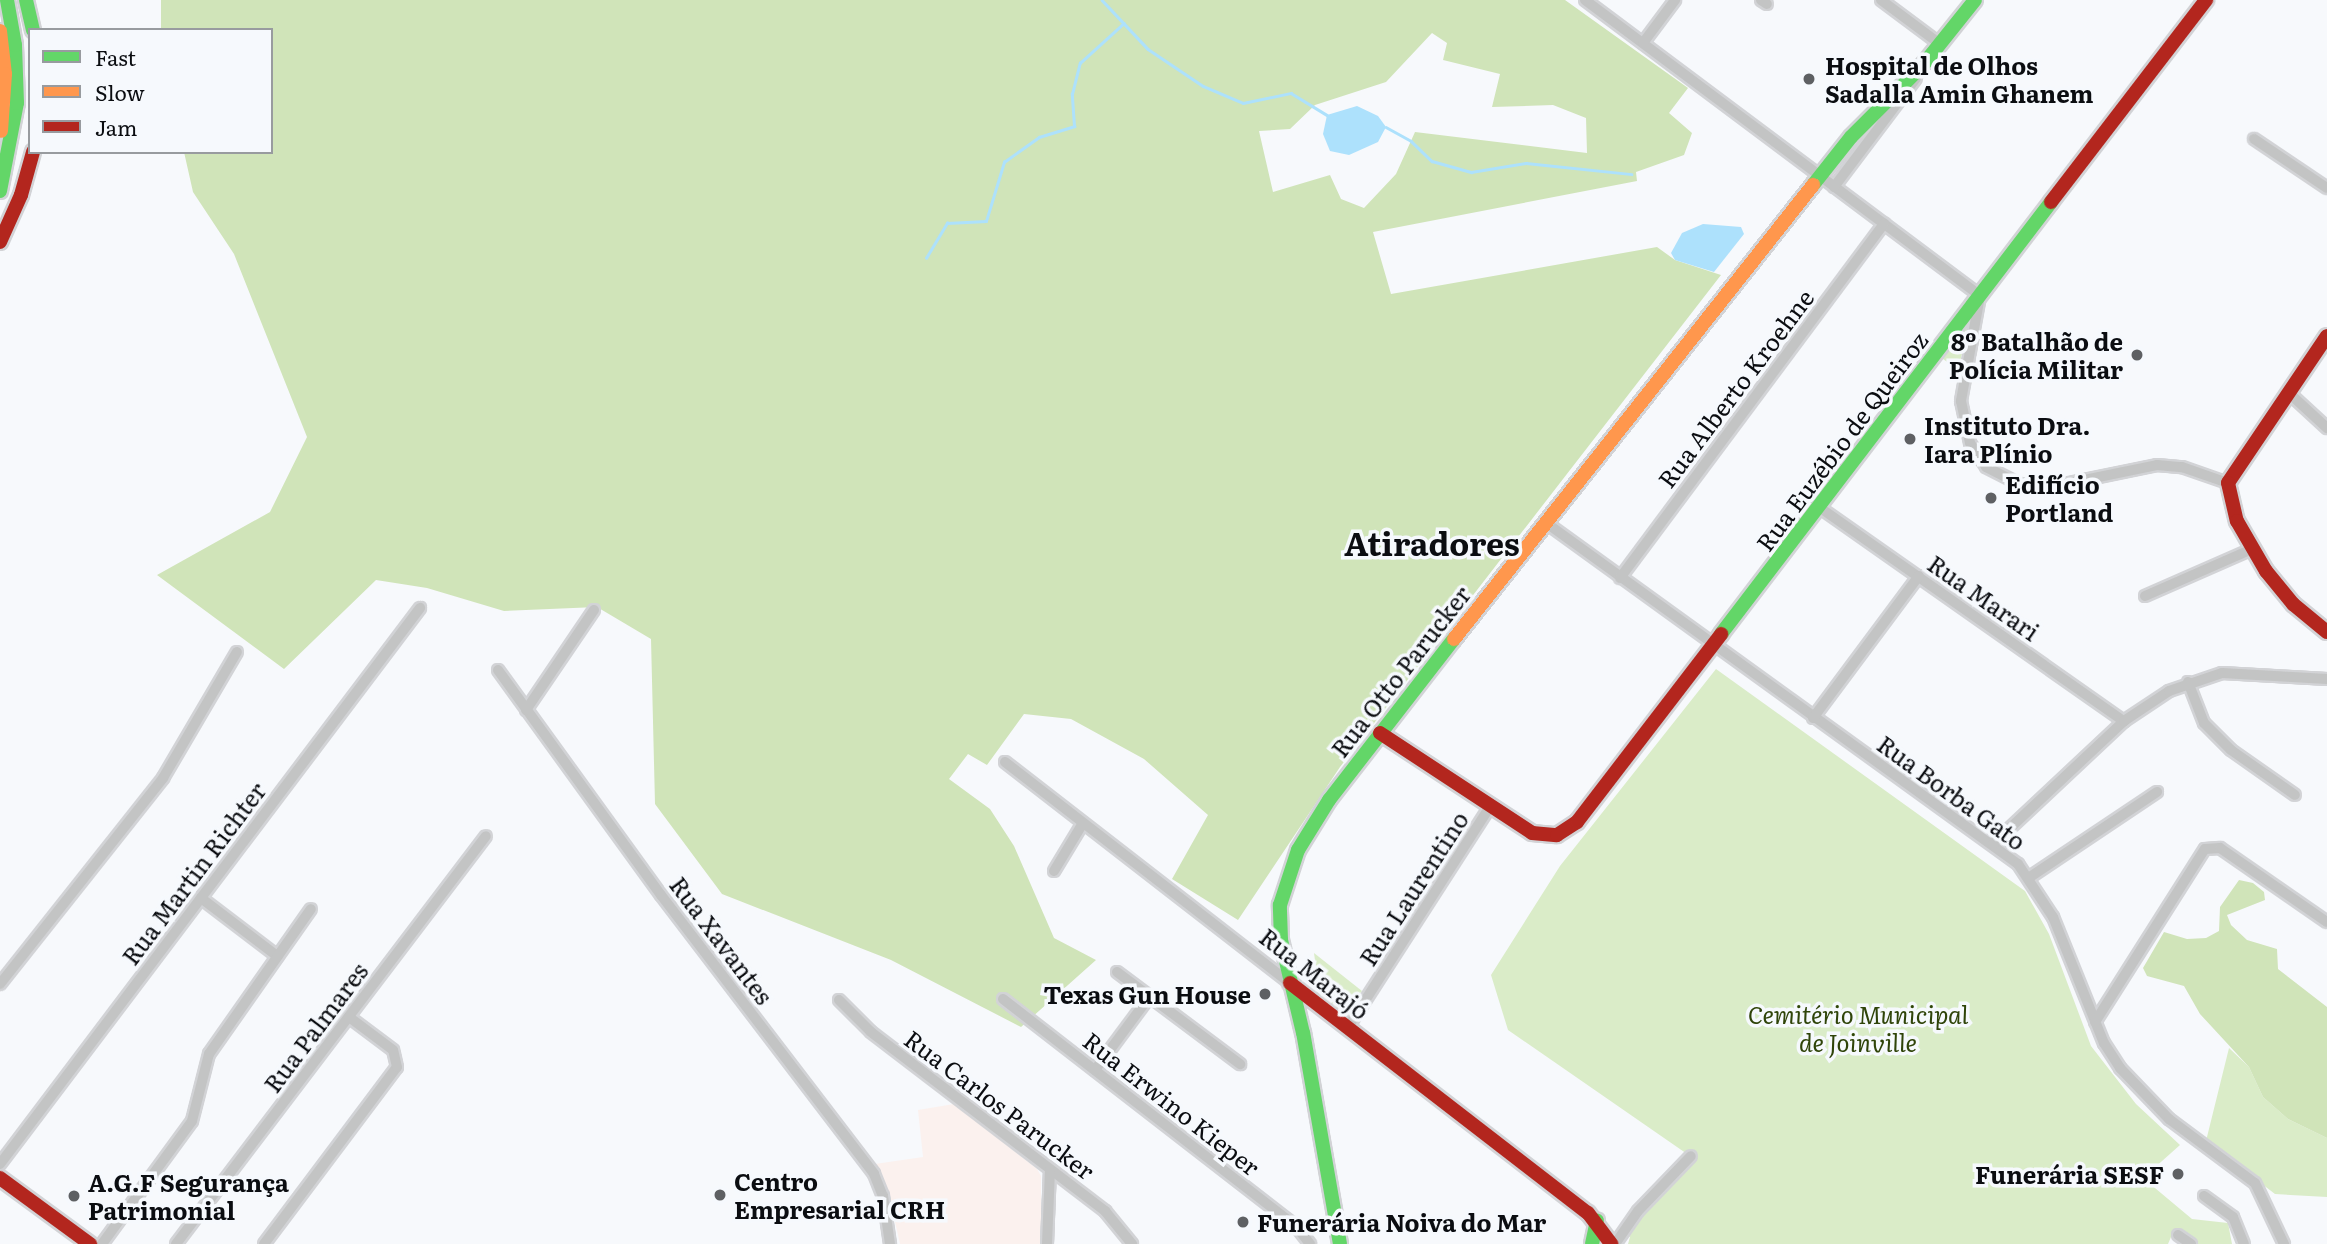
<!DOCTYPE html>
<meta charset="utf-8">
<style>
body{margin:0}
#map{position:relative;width:2327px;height:1244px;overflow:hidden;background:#f7f9fc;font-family:Literata,serif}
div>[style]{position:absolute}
.commercial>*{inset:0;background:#fbf1ee}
.green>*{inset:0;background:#daecc8}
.forest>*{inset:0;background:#d0e4b9}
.water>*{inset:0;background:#ade1fc}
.stream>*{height:2.5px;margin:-1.25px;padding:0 1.25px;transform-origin:1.25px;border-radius:1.25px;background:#ade1fc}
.roads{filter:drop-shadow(2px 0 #d2d3d6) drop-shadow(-2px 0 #d2d3d6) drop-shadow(0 2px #d2d3d6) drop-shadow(0 -2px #d2d3d6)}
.street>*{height:10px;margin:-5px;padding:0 5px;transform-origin:5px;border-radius:5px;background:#c3c4c4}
.fast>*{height:14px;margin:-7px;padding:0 7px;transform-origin:7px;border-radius:7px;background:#63d668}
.slow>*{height:14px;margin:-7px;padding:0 7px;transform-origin:7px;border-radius:7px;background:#ff974d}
.jam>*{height:14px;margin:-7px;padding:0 7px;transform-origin:7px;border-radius:7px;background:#b3261e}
.dots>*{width:19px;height:19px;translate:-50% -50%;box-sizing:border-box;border:4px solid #f6f9fd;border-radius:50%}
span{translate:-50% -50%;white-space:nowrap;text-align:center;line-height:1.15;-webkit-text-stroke:7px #f6f9fd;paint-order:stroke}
.poi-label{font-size:24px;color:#0b0d11;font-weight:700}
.left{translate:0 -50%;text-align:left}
.right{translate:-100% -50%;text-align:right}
.street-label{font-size:24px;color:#0b0d11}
.park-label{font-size:24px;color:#2f4409;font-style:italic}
.district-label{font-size:32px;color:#0b0d11;font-weight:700}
.legend{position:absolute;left:28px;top:28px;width:245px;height:126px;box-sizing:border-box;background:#f6f9fd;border:2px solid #989b9f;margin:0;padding:9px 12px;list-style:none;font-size:21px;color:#0b0d11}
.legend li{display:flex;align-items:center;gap:14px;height:35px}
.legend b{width:35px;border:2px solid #989b9f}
</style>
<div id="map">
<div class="commercial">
<i style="clip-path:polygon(954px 1104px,1037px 1169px,1041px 1176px,1041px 1244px,900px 1244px,888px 1191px,875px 1164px,923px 1157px,918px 1110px)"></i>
</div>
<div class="green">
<i style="clip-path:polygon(1972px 313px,1958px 370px,1939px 356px)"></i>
<i style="clip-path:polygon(1716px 669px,2025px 891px,2049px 934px,2091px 1046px,2136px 1104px,2180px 1145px,2143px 1178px,2192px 1219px,2228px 1223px,2232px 1244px,2198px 1244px,2182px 1233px,2171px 1237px,2168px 1244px,1628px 1244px,1630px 1237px,1624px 1232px,1690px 1156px,1508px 1030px,1491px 975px,1560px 866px)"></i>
<i style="clip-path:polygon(1314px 953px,1362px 991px,1344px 1015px,1320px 996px)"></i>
<i style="clip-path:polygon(2229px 1048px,2249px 1067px,2263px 1097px,2288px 1119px,2327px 1138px,2327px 1197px,2275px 1194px,2206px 1141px)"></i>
</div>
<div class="forest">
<i style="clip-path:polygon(evenodd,161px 0,1565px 0,1688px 88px,1669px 113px,1692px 133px,1684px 155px,1636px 172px,1637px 181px,1373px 232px,1391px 294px,1657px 247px,1675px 260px,1721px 275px,1340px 767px,1238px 920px,1172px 879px,1208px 815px,1144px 759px,1071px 719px,1024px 714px,987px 765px,968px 754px,949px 779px,990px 809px,1014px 846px,1054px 938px,1096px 960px,1021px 1027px,891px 960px,722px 894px,655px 804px,651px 639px,597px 607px,504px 611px,427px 588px,376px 580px,284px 669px,157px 575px,270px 512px,307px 437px,234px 254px,193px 192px,184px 152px,271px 152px,271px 30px,161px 30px,161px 0,1432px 33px,1447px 43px,1443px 60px,1500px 74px,1492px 107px,1553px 105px,1586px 118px,1587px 153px,1415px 132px,1396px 174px,1364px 208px,1341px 199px,1330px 175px,1273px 192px,1259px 131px,1290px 129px,1315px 105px,1386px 82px,1432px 33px)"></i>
<i style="clip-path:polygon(2239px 880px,2253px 883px,2264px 892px,2265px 900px,2227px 915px,2231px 925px,2247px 940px,2277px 949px,2278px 969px,2327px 1007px,2327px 1138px,2288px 1119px,2263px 1097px,2249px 1067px,2200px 1014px,2184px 986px,2147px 976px,2143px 968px,2164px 932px,2187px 939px,2206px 938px,2219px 931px,2220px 907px)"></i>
</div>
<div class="water">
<i style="clip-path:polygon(1357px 106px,1378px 116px,1386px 127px,1378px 142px,1349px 155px,1330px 151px,1323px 134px,1327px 115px)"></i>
<i style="clip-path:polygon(1703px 224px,1741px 227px,1744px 234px,1714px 272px,1675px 260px,1671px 253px,1682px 233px)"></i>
</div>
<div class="stream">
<i style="left:1102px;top:0;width:67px;rotate:46.8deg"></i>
<i style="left:1148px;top:49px;width:66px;rotate:33.9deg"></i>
<i style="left:1203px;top:86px;width:43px;rotate:23deg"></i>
<i style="left:1243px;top:103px;width:49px;rotate:-11.8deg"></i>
<i style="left:1291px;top:93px;width:42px;rotate:31.4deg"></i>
<i style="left:1386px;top:127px;width:29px;rotate:29deg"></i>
<i style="left:1411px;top:141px;width:29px;rotate:44deg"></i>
<i style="left:1432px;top:161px;width:41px;rotate:15.8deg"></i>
<i style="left:1471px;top:172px;width:56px;rotate:-9.3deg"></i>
<i style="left:1526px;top:163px;width:106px;rotate:6deg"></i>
<i style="left:926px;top:258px;width:41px;rotate:-59deg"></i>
<i style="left:947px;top:223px;width:39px;rotate:-3deg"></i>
<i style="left:986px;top:221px;width:62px;rotate:-73deg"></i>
<i style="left:1004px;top:162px;width:43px;rotate:-35.5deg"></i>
<i style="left:1039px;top:137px;width:37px;rotate:-17deg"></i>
<i style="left:1074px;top:126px;width:32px;rotate:-94deg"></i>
<i style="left:1072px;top:94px;width:32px;rotate:-76deg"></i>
<i style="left:1080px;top:63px;width:59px;rotate:-42.3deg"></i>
</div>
<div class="roads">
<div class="street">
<i style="left:1585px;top:0;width:494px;rotate:36.8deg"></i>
<i style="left:1980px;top:296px;width:107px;rotate:100.3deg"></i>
<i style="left:1961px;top:401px;width:43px;rotate:77.9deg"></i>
<i style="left:1970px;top:443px;width:29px;rotate:56deg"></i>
<i style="left:1986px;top:467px;width:37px;rotate:27deg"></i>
<i style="left:2019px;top:484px;width:26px;rotate:9deg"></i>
<i style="left:2045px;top:488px;width:114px;rotate:-11.6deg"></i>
<i style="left:2157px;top:465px;width:25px;rotate:5deg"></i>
<i style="left:2182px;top:467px;width:49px;rotate:19.2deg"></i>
<i style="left:1761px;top:0;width:7px;rotate:34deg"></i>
<i style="left:1881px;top:0;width:74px;rotate:36.7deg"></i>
<i style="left:1643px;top:43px;width:54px;rotate:-53.3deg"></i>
<i style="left:2254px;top:139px;width:88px;rotate:33.9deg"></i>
<i style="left:1834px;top:187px;width:136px;rotate:-53deg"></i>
<i style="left:2289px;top:393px;width:52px;rotate:42.6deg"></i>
<i style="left:1819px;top:507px;width:373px;rotate:35.1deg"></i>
<i style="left:1545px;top:522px;width:584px;rotate:35.87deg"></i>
<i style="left:2018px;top:864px;width:64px;rotate:56.6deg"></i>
<i style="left:2053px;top:917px;width:136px;rotate:68deg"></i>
<i style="left:2104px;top:1043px;width:30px;rotate:57deg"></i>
<i style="left:2120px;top:1068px;width:71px;rotate:46.1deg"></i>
<i style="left:2169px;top:1119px;width:107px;rotate:36.7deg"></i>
<i style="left:2255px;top:1183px;width:68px;rotate:64.6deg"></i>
<i style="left:1620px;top:578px;width:442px;rotate:-53.3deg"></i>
<i style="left:2145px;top:596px;width:117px;rotate:-23.7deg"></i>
<i style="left:498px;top:670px;width:278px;rotate:54.1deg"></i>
<i style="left:661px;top:895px;width:351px;rotate:52.6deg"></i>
<i style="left:874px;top:1174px;width:24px;rotate:68deg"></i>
<i style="left:883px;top:1196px;width:49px;rotate:81.7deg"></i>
<i style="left:2188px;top:682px;width:44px;rotate:68.7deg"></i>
<i style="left:2204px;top:723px;width:38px;rotate:45deg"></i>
<i style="left:2231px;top:750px;width:78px;rotate:35.1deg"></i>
<i style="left:526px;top:710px;width:121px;rotate:-55.8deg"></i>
<i style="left:1813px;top:718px;width:177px;rotate:-53.3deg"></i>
<i style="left:1005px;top:762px;width:361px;rotate:37.8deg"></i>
<i style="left:1993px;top:844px;width:180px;rotate:-43.2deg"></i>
<i style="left:2124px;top:721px;width:54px;rotate:-33.7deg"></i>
<i style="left:2169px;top:691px;width:56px;rotate:-18.8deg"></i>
<i style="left:2222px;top:673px;width:105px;rotate:3.3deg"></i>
<i style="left:1054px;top:871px;width:56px;rotate:-58.9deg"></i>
<i style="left:2030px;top:877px;width:153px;rotate:-33.8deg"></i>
<i style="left:201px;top:898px;width:96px;rotate:37.3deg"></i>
<i style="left:1117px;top:972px;width:154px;rotate:36.8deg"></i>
<i style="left:0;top:984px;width:263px;rotate:-51.6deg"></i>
<i style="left:163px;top:778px;width:146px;rotate:-59.6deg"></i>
<i style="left:1003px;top:999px;width:371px;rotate:37.8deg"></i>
<i style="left:1296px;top:1226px;width:23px;rotate:52deg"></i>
<i style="left:839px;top:1000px;width:45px;rotate:45deg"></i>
<i style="left:871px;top:1032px;width:295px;rotate:37.4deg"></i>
<i style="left:1105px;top:1211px;width:43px;rotate:50.7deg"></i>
<i style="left:2095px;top:1022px;width:205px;rotate:-57.6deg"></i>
<i style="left:2205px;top:849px;width:15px;rotate:-4deg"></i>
<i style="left:2220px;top:848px;width:130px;rotate:34.7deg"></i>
<i style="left:1348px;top:1027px;width:262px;rotate:-57.2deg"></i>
<i style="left:1095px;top:1070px;width:92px;rotate:-53.4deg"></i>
<i style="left:0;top:1164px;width:697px;rotate:-52.93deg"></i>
<i style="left:2204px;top:1196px;width:36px;rotate:36deg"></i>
<i style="left:2233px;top:1217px;width:29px;rotate:68deg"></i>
<i style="left:2178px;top:1235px;width:16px;rotate:35deg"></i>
<i style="left:102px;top:1244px;width:152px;rotate:-53.8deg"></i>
<i style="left:192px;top:1121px;width:69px;rotate:-75.8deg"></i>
<i style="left:209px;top:1054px;width:177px;rotate:-54.9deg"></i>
<i style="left:176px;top:1244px;width:512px;rotate:-52.77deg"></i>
<i style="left:264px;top:1244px;width:221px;rotate:-53.1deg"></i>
<i style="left:397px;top:1067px;width:17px;rotate:-103deg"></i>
<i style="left:393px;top:1050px;width:55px;rotate:-143.1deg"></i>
<i style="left:1047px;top:1244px;width:74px;rotate:-87.7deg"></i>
<i style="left:1615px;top:1244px;width:40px;rotate:-55.1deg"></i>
<i style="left:1638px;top:1211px;width:76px;rotate:-46.1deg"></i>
</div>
<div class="fast">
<i style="left:26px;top:0;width:31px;rotate:77deg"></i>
<i style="left:1813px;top:185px;width:61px;rotate:-51.6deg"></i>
<i style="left:1851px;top:137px;width:102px;rotate:-45deg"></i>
<i style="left:1923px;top:65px;width:83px;rotate:-51.3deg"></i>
<i style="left:0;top:191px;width:90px;rotate:-79.1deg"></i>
<i style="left:17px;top:103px;width:58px;rotate:-92deg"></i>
<i style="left:15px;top:45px;width:46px;rotate:-100.1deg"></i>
<i style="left:1721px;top:634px;width:544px;rotate:-52.62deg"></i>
<i style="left:1340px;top:1244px;width:214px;rotate:-99.9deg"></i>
<i style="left:1303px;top:1033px;width:96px;rotate:-103.3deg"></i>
<i style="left:1281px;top:940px;width:35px;rotate:-92deg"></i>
<i style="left:1280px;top:905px;width:58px;rotate:-71.9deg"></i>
<i style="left:1298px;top:850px;width:59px;rotate:-58.2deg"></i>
<i style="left:1329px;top:800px;width:204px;rotate:-52.2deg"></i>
<i style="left:1592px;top:1244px;width:24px;rotate:-78deg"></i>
</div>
<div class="slow">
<i style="left:0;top:31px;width:43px;rotate:83.4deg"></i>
<i style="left:5px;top:74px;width:57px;rotate:94deg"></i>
<i style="left:1454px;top:639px;width:579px;rotate:-51.66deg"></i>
</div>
<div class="jam">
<i style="left:2051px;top:202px;width:255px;rotate:-52.5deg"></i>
<i style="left:0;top:242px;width:51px;rotate:-65.9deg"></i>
<i style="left:21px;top:195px;width:45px;rotate:-74.4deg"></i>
<i style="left:2327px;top:336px;width:177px;rotate:124deg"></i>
<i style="left:2228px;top:483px;width:39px;rotate:77deg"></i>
<i style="left:2237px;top:521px;width:58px;rotate:59.9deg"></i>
<i style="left:2266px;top:571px;width:43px;rotate:50.7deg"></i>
<i style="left:2293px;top:604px;width:44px;rotate:39.5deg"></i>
<i style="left:1380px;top:733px;width:182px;rotate:33.3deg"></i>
<i style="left:1532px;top:833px;width:25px;rotate:5deg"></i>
<i style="left:1557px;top:835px;width:24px;rotate:-33deg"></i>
<i style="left:1577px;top:822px;width:237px;rotate:-52.5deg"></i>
<i style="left:1290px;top:983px;width:376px;rotate:37.7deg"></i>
<i style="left:1588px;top:1213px;width:39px;rotate:53deg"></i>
<i style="left:0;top:1178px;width:112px;rotate:36.3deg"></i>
</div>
</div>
<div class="dots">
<i style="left:1809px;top:79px;background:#5e6063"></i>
<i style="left:2137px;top:355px;background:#5e6063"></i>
<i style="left:1910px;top:439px;background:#5e6063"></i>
<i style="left:1991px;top:498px;background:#5e6063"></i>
<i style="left:1265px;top:994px;background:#5e6063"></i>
<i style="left:2178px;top:1174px;background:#5e6063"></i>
<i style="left:720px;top:1195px;background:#5e6063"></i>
<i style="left:74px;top:1196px;background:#5e6063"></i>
<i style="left:1243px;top:1222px;background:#5e6063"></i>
</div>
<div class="poi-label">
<span class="left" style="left:1825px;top:79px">Hospital de Olhos<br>Sadalla Amin Ghanem</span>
<span class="right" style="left:2123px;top:355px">8º Batalhão de<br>Polícia Militar</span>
<span class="left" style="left:1924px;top:439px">Instituto Dra.<br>Iara Plínio</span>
<span class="left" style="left:2005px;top:498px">Edifício<br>Portland</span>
<span class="right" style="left:1251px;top:994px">Texas Gun House</span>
<span class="right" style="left:2164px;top:1174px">Funerária SESF</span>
<span class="left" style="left:734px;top:1195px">Centro<br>Empresarial CRH</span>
<span class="left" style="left:88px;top:1196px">A.G.F Segurança<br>Patrimonial</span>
<span class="left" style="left:1257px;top:1222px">Funerária Noiva do Mar</span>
</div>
<div class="street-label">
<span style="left:1735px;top:388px;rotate:-53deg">Rua Alberto Kroehne</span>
<span style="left:1841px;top:441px;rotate:-53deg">Rua Euzébio de Queiroz</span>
<span style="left:1984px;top:597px;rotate:35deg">Rua Marari</span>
<span style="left:1400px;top:671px;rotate:-52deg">Rua Otto Parucker</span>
<span style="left:1952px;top:792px;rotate:36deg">Rua Borba Gato</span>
<span style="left:193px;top:873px;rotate:-53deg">Rua Martin Richter</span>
<span style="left:1413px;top:888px;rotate:-57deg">Rua Laurentino</span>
<span style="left:722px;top:940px;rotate:53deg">Rua Xavantes</span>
<span style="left:1315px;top:973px;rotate:38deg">Rua Marajó</span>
<span style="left:315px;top:1027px;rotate:-53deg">Rua Palmares</span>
<span style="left:1172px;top:1103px;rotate:38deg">Rua Erwino Kieper</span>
<span style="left:1000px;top:1104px;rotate:37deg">Rua Carlos Parucker</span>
</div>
<div class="park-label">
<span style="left:1858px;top:1028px">Cemitério Municipal<br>de Joinville</span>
</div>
<div class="district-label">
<span style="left:1432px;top:542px">Atiradores</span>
</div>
<ul class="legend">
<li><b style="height:9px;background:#63d668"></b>Fast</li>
<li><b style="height:9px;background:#ff974d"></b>Slow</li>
<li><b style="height:9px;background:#b3261e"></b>Jam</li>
</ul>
</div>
